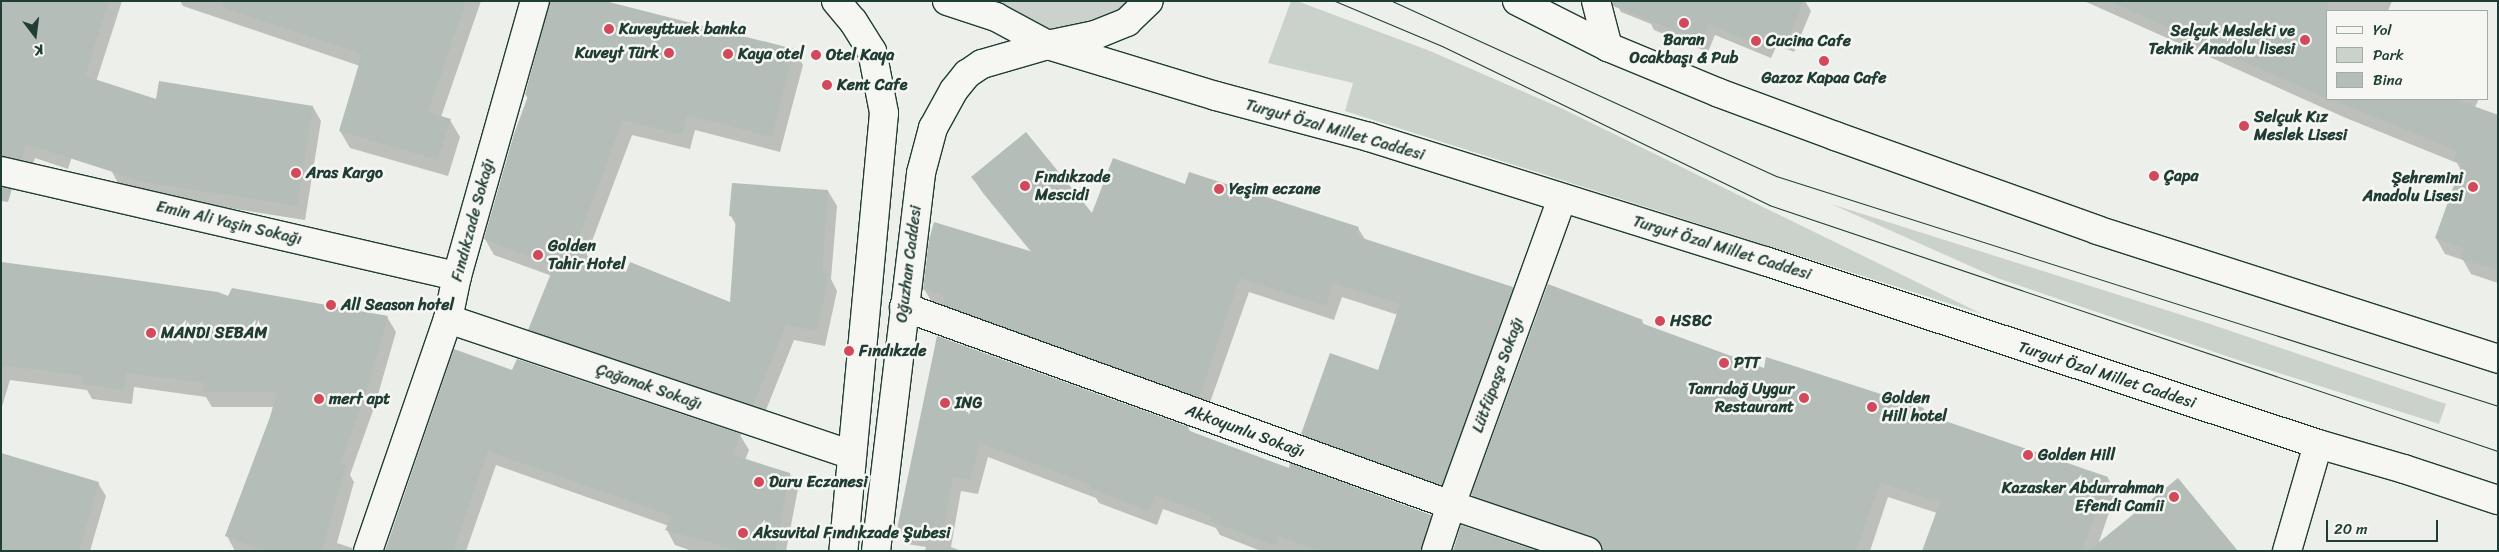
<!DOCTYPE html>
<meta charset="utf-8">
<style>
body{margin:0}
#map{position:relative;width:2499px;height:552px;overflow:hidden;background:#edefea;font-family:Sriracha,sans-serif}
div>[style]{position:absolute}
.green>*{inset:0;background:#cbd2cc}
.shadow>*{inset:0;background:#0003}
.building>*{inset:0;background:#b4bdb8}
.roads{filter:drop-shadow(1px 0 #1f3d34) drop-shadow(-1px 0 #1f3d34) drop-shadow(0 1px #1f3d34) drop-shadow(0 -1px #1f3d34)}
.street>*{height:28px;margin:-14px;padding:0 14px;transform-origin:14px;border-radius:14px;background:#f6f6f2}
.secondary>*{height:28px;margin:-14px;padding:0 14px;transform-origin:14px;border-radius:14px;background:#f6f6f2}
.primary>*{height:28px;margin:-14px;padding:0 14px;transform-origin:14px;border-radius:14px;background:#f6f6f2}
.tram>*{height:1px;margin:-0.5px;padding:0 0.5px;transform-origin:0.5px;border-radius:0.5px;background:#1f3d34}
.dots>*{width:14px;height:14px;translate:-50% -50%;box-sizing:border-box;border:2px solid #f6f6f2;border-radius:50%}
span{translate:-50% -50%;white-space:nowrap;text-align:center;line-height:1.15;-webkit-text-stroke:5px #f6f6f2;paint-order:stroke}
.poi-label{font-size:16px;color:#1f3d34;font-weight:700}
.left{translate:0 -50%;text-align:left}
.right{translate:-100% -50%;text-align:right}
.street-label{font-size:16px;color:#1f3d34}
.frame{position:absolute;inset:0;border:2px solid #1f3d34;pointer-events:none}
.legend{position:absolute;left:2326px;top:10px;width:162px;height:90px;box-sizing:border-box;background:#f6f6f2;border:1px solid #a0aca6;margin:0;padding:6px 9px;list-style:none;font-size:15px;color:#1f3d34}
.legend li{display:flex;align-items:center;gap:10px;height:25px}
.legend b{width:25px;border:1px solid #a0aca6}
.north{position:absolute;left:10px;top:10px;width:50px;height:50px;-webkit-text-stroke:4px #f6f6f2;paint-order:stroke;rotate:165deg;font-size:14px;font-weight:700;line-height:20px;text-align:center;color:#1f3d34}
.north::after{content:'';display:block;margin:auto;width:18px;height:22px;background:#1f3d34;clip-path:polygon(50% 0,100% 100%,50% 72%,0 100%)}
.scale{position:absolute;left:2326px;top:520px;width:112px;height:22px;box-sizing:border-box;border:2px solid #1f3d34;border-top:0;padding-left:6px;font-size:15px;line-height:18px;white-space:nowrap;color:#1f3d34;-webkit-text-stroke:4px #f6f6f2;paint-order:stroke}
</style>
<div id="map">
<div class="green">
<i style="clip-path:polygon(945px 1px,1139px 1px,1130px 24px,1055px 34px)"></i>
<i style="clip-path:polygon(1291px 1px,1297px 1px,1430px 51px,1561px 108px,1982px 314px,1345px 111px,1353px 83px,1268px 63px)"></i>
<i style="clip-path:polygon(1831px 204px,2207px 323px,2446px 404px,2439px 424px,2235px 359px,1997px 278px)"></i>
</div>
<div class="shadow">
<i style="clip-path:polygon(1px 1px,122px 1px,68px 169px,35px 158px,30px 174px,1px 175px)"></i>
<i style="clip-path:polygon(180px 1px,481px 1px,441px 117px,450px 120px,460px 137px,448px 176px,350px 148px,340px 131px,360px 66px,183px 6px)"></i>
<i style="clip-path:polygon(1615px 1px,1805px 1px,1811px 11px,1794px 52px,1777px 45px,1771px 58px,1715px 35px,1708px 52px,1654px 30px,1651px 24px,1621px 12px)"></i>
<i style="clip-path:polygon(2084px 1px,2392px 1px,2388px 11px,2328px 11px,2328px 99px,2479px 99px,2475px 107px,2498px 115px,2498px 283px,2471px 274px,2463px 260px,2445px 254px,2436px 238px,2461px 170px,2457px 163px,2346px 118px)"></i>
<i style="clip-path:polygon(794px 50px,803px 65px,780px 152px,695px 130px,690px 149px,632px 135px,586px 257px,627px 273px,731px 304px,737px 227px,731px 216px,828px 191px,837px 206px,831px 279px,837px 291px,825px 346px,794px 340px,762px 420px,539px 345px,530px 330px,552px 276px,494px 255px,485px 239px,528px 99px,526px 95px)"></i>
<i style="clip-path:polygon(157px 101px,313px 107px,321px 121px,305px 220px,153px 196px,119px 185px,111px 170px)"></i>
<i style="clip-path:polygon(973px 177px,1093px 215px,1186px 186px,1358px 228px,1366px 241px,1513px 288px,1521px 303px,1450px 499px,1311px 449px,1302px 434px,1379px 372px,1398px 315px,1342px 297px,1334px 320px,1249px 292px,1207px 411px,933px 304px,924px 289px,1032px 253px,982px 192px)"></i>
<i style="clip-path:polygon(1px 263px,228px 297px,387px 317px,396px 332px,375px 405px,350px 475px,354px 482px,337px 543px,352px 548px,354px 551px,235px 551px,227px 536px,274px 407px,212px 407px,206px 397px,134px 387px,132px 404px,92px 399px,87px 390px,10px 380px,1px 410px)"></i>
<i style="clip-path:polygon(1642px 321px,1645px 326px,1765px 370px,1923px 409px,1927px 416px,2108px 478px,2116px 492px,2098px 545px,2237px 551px,1923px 551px,1937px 513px,1888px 497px,1870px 551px,1602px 551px,1481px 510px,1473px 495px)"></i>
<i style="clip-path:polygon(938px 337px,1188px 428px,1191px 432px,1290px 470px,1431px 516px,1439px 530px,1423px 551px,1430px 525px,1427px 525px,1420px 551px,1261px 551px,1220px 535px,1216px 528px,1163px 509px,1157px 525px,1099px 503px,1096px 498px,988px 457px,978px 494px,961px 491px,951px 547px,961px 551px,925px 551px,926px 547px,907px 544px,898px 529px)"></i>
<i style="clip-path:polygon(513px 371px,740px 435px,749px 450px,745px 460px,790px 474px,798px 489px,786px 551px,692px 551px,675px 545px,667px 530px,669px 526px,496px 465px,466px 551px,386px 551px)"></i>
<i style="clip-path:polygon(98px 483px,106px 496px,90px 551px,1px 551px)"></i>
</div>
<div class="building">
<i style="clip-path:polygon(1px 1px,109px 1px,85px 76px,156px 99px,159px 81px,313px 106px,297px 206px,144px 182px,26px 144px,21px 160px,1px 156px)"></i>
<i style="clip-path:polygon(223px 1px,466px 1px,428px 112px,451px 119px,438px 160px,339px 131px,362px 54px,222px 7px)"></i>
<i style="clip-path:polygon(550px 1px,605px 1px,794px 49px,772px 137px,687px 115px,682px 135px,623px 120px,574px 250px,626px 272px,630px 262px,730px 302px,736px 217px,729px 216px,732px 183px,828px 190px,822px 273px,829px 274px,817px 331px,786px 325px,753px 405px,528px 330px,554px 266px,484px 239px,514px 134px,528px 96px,525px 95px)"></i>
<i style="clip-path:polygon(1612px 1px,1804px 1px,1787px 41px,1771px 34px,1765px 48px,1709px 24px,1702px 41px,1613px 6px)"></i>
<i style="clip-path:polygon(2109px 1px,2328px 1px,2328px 99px,2211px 47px)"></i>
<i style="clip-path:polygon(2331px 99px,2454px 99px,2498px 115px,2498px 270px,2461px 259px,2464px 248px,2435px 238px,2462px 163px,2454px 160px,2457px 151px)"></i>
<i style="clip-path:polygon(1026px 132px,1092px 213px,1113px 158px,1185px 184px,1189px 172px,1359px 227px,1356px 236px,1513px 287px,1442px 485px,1301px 434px,1330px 353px,1378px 370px,1400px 304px,1333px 283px,1326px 306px,1240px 278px,1199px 397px,943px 305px,945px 296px,923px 289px,929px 240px,934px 222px,1033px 252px,971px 177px)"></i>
<i style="clip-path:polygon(1px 187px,12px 189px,8px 202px,1px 201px)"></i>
<i style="clip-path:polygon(1px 262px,107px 276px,218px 292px,228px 296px,232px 288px,388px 316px,367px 390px,340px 464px,346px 466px,322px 551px,265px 551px,225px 536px,270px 417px,277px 392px,202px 392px,205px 383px,126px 373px,124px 390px,82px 384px,84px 376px,1px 365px)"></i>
<i style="clip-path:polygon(1548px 284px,1643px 320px,1641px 323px,1764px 368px,1766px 357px,1924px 408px,1922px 413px,2108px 477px,2082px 551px,1922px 551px,1940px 502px,1880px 483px,1856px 551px,1602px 551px,1599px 541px,1592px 536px,1471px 495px)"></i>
<i style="clip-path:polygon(937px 336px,1189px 427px,1187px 430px,1289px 468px,1290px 463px,1431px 515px,1421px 551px,1319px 551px,1279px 536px,1276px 546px,1210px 521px,1212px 516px,1155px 495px,1149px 511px,1089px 488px,1091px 485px,980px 443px,970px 480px,953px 476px,942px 537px,897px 529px)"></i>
<i style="clip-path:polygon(454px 349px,512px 370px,517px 359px,741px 434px,733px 455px,790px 473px,775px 551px,740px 551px,665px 530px,672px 516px,488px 451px,453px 551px,385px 551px)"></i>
<i style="clip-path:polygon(1px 453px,99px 482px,79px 551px,1px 551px)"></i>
<i style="clip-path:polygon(2178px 478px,2238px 551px,2088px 551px)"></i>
<i style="clip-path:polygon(1461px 525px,1538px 551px,1453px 551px)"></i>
</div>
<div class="roads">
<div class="street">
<i style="left:1596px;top:1px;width:48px;rotate:75.4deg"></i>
<i style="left:1px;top:171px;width:468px;rotate:13deg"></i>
<i style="left:904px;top:307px;width:582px;rotate:19.9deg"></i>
<i style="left:1451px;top:505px;width:144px;rotate:18.7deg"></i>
<i style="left:448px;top:319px;width:425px;rotate:18.6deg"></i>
<i style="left:368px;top:551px;width:245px;rotate:-71deg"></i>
<i style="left:448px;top:319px;width:44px;rotate:-78.2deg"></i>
<i style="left:457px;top:276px;width:286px;rotate:-74.2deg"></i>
<i style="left:1436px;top:551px;width:48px;rotate:-71.9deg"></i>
<i style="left:1451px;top:505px;width:326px;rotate:-70.1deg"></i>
<i style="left:2287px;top:551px;width:111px;rotate:-73.8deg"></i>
</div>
<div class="secondary">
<i style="left:836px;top:1px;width:26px;rotate:50deg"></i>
<i style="left:853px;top:21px;width:36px;rotate:58deg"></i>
<i style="left:872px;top:51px;width:63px;rotate:79deg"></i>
<i style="left:884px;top:113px;width:440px;rotate:95.3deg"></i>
<i style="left:876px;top:551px;width:381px;rotate:-83.2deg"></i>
<i style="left:921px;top:173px;width:47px;rotate:-75.1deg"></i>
<i style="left:933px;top:128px;width:43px;rotate:-61.1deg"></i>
<i style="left:954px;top:90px;width:21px;rotate:-51deg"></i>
<i style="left:967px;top:74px;width:18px;rotate:-34deg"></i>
<i style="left:982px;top:64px;width:69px;rotate:-16.1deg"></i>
</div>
<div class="primary">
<i style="left:947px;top:1px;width:52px;rotate:18.1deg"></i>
<i style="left:996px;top:17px;width:59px;rotate:28.3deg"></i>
<i style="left:1048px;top:45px;width:176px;rotate:16.9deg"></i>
<i style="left:1216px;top:96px;width:158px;rotate:15deg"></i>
<i style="left:1369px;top:137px;width:415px;rotate:17.4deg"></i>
<i style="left:1765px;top:261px;width:582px;rotate:18.31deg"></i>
<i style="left:2318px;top:444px;width:90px;rotate:16.2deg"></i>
<i style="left:2404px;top:469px;width:99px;rotate:18.3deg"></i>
<i style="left:1517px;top:1px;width:102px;rotate:26.8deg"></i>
<i style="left:1608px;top:47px;width:120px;rotate:22.5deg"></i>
<i style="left:1719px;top:93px;width:124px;rotate:20.3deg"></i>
<i style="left:1835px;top:136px;width:278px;rotate:19.7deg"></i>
<i style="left:2097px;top:230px;width:421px;rotate:17.8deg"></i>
<i style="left:1052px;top:44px;width:44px;rotate:-11.8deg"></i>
<i style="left:1095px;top:35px;width:35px;rotate:-22deg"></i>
<i style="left:1127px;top:22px;width:30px;rotate:-44deg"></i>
</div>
</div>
<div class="tram">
<i style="left:1335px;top:1px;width:116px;rotate:22.8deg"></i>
<i style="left:1442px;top:46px;width:364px;rotate:25.9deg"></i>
<i style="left:1769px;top:205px;width:769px;rotate:18.65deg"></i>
<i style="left:1392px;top:1px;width:422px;rotate:24.5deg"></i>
<i style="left:1776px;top:176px;width:758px;rotate:17.67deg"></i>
</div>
<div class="dots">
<i style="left:1684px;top:23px;background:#d1495b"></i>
<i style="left:609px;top:29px;background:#d1495b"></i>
<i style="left:2305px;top:40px;background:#d1495b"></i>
<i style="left:1756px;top:41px;background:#d1495b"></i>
<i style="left:669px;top:53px;background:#d1495b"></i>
<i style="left:728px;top:54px;background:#d1495b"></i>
<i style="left:816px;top:55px;background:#d1495b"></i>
<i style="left:1824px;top:61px;background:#d1495b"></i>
<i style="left:827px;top:85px;background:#d1495b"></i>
<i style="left:2244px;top:126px;background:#d1495b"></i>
<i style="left:296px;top:173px;background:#d1495b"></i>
<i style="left:2154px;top:176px;background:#d1495b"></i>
<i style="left:1025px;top:186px;background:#d1495b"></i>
<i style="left:2473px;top:187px;background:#d1495b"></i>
<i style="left:1219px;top:189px;background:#d1495b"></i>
<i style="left:538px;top:255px;background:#d1495b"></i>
<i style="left:331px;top:305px;background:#d1495b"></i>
<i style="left:1660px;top:321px;background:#d1495b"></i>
<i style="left:151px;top:333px;background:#d1495b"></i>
<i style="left:849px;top:351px;background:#d1495b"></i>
<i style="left:1724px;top:363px;background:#d1495b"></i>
<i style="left:1804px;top:398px;background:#d1495b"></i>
<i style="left:319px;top:399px;background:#d1495b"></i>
<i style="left:945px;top:403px;background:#d1495b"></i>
<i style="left:1872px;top:407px;background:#d1495b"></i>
<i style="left:2028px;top:455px;background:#d1495b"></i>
<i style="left:759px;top:482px;background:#d1495b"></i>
<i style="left:2174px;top:497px;background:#d1495b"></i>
<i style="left:743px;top:533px;background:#d1495b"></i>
</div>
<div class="poi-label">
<span class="left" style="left:619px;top:29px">Kuveyttuek banka</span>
<span class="right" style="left:2295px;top:40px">Selçuk Mesleki ve<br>Teknik Anadolu lisesi</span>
<span style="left:1684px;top:49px">Baran<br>Ocakbaşı &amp; Pub</span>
<span class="left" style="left:1766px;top:41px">Cucina Cafe</span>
<span class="right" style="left:659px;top:53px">Kuveyt Türk</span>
<span class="left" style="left:738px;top:54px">Kaya otel</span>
<span class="left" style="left:826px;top:55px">Otel Kaya</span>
<span style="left:1824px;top:78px">Gazoz Kapaa Cafe</span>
<span class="left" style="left:837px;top:85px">Kent Cafe</span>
<span class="left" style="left:2254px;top:126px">Selçuk Kız<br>Meslek Lisesi</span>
<span class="left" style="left:306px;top:173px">Aras Kargo</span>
<span class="left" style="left:2164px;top:176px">Çapa</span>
<span class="left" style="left:1035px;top:186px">Fındıkzade<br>Mescidi</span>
<span class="right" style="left:2463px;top:187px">Şehremini<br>Anadolu Lisesi</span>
<span class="left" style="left:1229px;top:189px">Yeşim eczane</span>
<span class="left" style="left:548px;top:255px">Golden<br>Tahir Hotel</span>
<span class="left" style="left:341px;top:305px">All Season hotel</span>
<span class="left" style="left:1670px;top:321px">HSBC</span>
<span class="left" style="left:161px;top:333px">MANDI SEBAM</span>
<span class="left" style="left:859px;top:351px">Fındıkzde</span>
<span class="left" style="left:1734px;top:363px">PTT</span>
<span class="right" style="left:1794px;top:398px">Tanrıdağ Uygur<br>Restaurant</span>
<span class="left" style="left:1882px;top:407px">Golden<br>Hill hotel</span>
<span class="left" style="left:329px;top:399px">mert apt</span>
<span class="left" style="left:955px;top:403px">ING</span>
<span class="left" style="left:2038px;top:455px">Golden Hill</span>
<span class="left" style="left:769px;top:482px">Duru Eczanesi</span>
<span class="right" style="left:2164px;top:497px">Kazasker Abdurrahman<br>Efendi Camii</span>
<span class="left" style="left:753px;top:533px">Aksuvital Fındıkzade Şubesi</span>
</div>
<div class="street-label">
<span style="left:1335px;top:130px;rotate:16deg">Turgut Özal Millet Caddesi</span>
<span style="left:473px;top:220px;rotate:-75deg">Fındıkzade Sokağı</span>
<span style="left:229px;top:223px;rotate:13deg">Emin Ali Yaşin Sokağı</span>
<span style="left:1722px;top:248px;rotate:17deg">Turgut Özal Millet Caddesi</span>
<span style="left:909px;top:264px;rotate:-83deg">Oğuzhan Caddesi</span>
<span style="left:1498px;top:375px;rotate:-70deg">Lütfüpaşa Sokağı</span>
<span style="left:2107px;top:375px;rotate:18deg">Turgut Özal Millet Caddesi</span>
<span style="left:649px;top:387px;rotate:19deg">Çağanak Sokağı</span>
<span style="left:1245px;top:431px;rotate:20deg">Akkoyunlu Sokağı</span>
</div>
<div class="frame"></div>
<ul class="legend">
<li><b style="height:6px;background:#f6f6f2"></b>Yol</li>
<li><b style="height:14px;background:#cbd2cc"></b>Park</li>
<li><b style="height:14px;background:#b4bdb8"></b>Bina</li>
</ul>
<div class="north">K</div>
<div class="scale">20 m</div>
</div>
